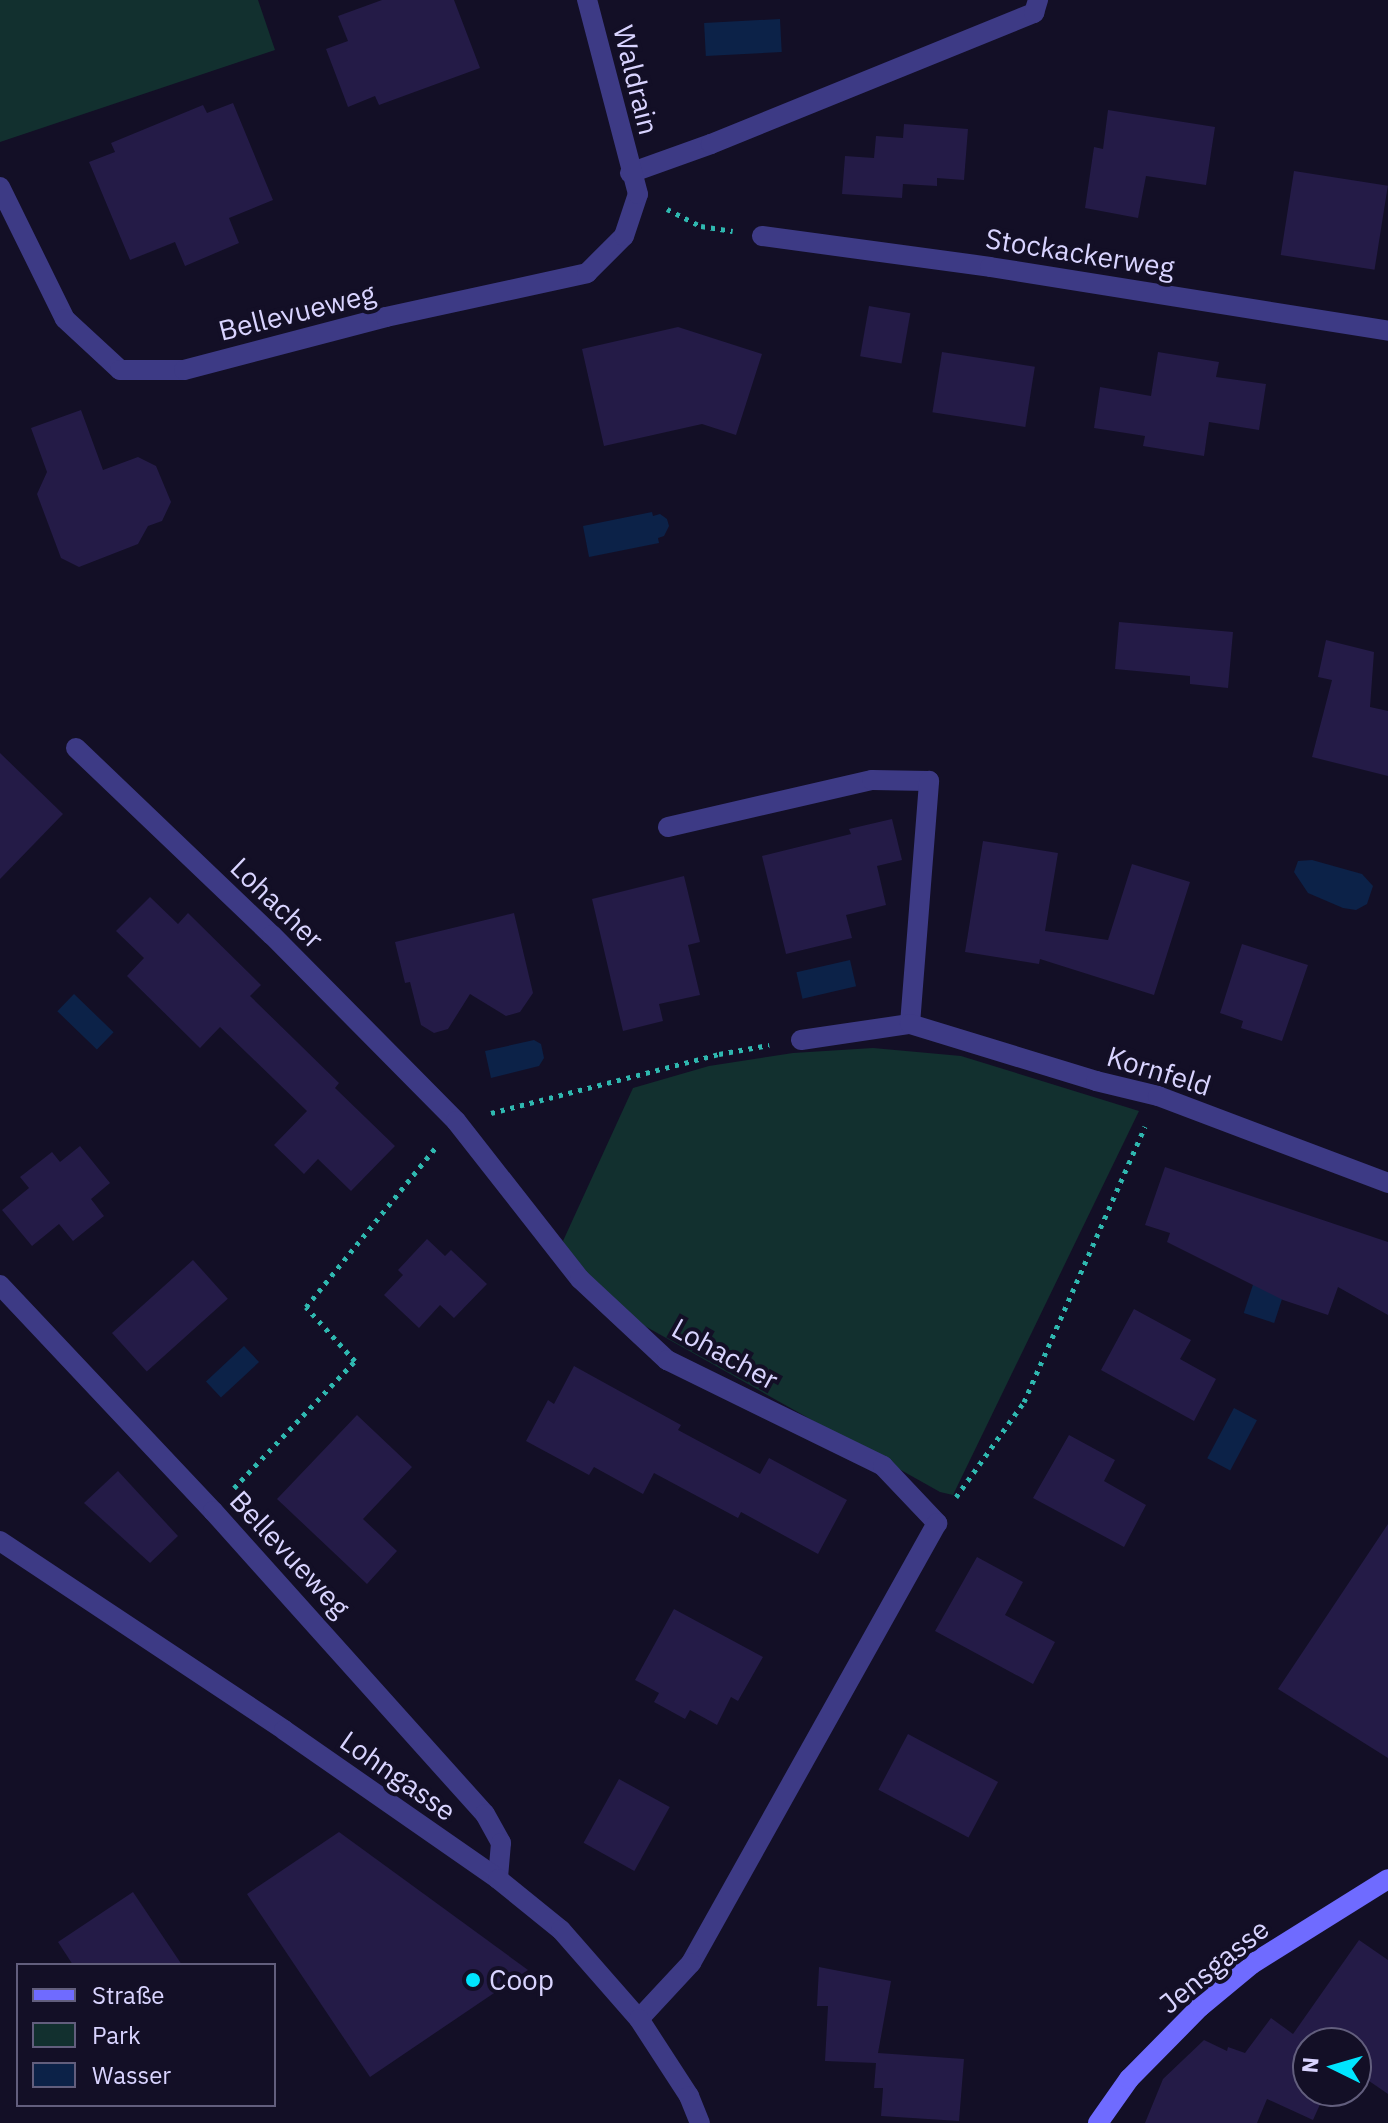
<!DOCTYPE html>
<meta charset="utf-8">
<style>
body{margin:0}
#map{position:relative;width:1388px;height:2123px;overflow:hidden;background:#130f26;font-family:"IBM Plex Sans",sans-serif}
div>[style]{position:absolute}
.green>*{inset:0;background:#12302f}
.water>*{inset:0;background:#0c2248;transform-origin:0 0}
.building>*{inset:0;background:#241b47;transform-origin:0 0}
.path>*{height:5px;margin-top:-2.5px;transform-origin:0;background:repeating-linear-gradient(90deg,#2fb8b0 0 4px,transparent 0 10px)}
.lane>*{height:20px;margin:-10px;padding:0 10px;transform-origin:10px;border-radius:10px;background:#3d3a85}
.street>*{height:20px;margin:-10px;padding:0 10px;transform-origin:10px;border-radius:10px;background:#3d3a85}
.secondary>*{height:20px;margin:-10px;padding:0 10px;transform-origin:10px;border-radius:10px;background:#6f6bff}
.dots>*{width:22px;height:22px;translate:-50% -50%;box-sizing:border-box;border:4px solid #130f26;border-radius:50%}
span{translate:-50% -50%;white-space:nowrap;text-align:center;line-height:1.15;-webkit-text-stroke:8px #130f26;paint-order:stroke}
.street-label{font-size:28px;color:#d9d4ff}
.poi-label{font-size:28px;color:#d9d4ff}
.left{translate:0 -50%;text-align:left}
.legend{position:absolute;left:16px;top:1963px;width:260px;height:144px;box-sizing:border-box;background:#130f26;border:2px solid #625e7d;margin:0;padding:10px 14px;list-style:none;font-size:24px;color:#d9d4ff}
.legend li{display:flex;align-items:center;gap:16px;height:40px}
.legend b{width:40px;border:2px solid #625e7d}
.north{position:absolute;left:1292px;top:2027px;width:80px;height:80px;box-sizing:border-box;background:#130f26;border:2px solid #625e7d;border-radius:50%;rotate:275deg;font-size:22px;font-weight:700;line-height:32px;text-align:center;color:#d9d4ff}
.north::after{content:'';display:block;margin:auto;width:28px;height:36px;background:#00e5ff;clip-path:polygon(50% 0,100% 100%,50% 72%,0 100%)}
</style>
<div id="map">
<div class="green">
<i style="clip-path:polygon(0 0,258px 0,275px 50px,0 142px)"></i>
<i style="clip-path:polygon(873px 1048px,961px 1056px,1139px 1111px,953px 1495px,940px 1492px,643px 1325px,582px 1271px,563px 1241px,633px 1088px,709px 1066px,793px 1053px)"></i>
</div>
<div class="water">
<i style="left:780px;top:19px;width:33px;height:76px;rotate:87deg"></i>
<i style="clip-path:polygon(652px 512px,653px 516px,660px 514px,667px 519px,669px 526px,664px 536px,658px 538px,659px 543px,589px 557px,583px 526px)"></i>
<i style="clip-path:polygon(1312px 860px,1362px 874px,1373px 886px,1367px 904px,1356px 910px,1343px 908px,1308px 893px,1294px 872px,1298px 861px)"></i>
<i style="left:850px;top:960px;width:27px;height:55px;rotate:77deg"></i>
<i style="left:74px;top:994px;width:55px;height:24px;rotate:44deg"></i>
<i style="clip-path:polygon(534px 1040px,541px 1044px,544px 1058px,539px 1066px,491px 1078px,485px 1051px)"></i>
<i style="left:1262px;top:1257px;width:32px;height:59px;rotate:18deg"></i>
<i style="left:244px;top:1346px;width:22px;height:52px;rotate:47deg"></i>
<i style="left:1234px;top:1408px;width:26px;height:57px;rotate:28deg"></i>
</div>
<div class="building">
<i style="clip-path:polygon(382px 0,454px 0,480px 68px,379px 105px,375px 96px,348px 107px,326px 49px,348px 41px,338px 16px)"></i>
<i style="clip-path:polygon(233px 103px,273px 200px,229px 218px,239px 243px,185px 266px,175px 242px,130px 260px,89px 162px,115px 152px,111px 143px,203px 105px,207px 113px)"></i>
<i style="clip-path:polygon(1108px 110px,1215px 127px,1206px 185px,1146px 176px,1138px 218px,1085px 208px,1094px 147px,1103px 149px)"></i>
<i style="clip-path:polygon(904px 124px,968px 129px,964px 180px,937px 178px,937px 186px,903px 184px,902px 198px,842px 194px,845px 156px,874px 158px,876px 136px,903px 138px)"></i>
<i style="left:1294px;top:171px;width:95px;height:85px;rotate:9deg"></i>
<i style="left:869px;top:306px;width:42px;height:51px;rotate:10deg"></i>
<i style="clip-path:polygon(678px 327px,762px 354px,736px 435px,702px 424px,604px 446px,582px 349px)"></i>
<i style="left:942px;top:352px;width:94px;height:61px;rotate:9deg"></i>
<i style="clip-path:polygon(1158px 352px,1219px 362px,1216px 377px,1266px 384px,1259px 430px,1209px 422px,1204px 456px,1143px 446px,1145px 436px,1094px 428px,1100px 387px,1151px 396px)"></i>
<i style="clip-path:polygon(81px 410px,103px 470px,138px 457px,156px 466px,171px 502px,162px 521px,148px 526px,138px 544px,79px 567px,61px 558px,37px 494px,47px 472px,31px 428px)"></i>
<i style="clip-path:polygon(1119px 622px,1233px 632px,1228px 688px,1190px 684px,1190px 676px,1115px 669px)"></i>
<i style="clip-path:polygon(1326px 640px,1374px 652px,1370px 707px,1388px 711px,1388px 776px,1312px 757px,1332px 680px,1318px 677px)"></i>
<i style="clip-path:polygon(0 753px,63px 814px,0 879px)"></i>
<i style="clip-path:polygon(892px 819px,902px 860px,877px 866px,886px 905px,846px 915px,852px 938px,786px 954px,762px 856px,851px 834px,849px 829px)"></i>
<i style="clip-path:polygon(983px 841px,1058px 853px,1045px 931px,1108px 940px,1132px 864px,1190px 882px,1154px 995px,1040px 959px,1039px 964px,965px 952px)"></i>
<i style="clip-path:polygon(684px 876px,700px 942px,688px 945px,700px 995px,659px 1004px,663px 1021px,623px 1031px,592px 899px)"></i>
<i style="clip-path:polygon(150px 897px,178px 924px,188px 913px,261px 985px,250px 996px,339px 1083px,335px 1088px,395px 1146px,351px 1191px,318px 1159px,304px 1174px,274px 1145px,307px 1111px,220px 1027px,200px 1048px,127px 976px,144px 958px,116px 931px)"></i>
<i style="clip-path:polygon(514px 913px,533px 993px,520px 1012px,506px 1016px,470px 994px,448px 1029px,434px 1033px,421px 1025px,410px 982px,405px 983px,395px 942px)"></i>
<i style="clip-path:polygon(1242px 944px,1308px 965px,1282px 1041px,1241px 1028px,1243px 1021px,1220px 1013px)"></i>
<i style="clip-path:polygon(80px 1146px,110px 1183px,91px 1199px,104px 1216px,73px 1241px,59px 1224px,32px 1246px,2px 1210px,29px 1188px,20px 1177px,52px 1152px,60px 1162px)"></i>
<i style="clip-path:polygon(1165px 1167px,1388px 1242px,1388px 1315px,1338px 1287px,1328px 1315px,1283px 1300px,1167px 1242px,1170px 1233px,1145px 1225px)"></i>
<i style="clip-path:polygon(427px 1239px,445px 1256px,451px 1250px,487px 1284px,454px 1318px,440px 1305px,419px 1328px,384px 1295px,403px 1275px,398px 1270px)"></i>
<i style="left:193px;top:1260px;width:52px;height:109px;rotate:48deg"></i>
<i style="clip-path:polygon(1134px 1309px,1191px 1340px,1180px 1359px,1216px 1379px,1194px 1421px,1101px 1370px)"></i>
<i style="clip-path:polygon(574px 1366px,681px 1425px,678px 1430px,760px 1474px,769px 1458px,847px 1500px,818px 1554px,741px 1512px,738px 1518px,654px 1473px,643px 1494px,594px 1467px,589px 1475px,526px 1441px,548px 1400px,554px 1404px)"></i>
<i style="clip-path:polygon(357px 1415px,412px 1467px,363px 1519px,397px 1551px,367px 1584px,277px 1499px)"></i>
<i style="clip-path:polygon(1069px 1435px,1115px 1460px,1104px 1481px,1146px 1505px,1124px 1547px,1033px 1498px)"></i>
<i style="clip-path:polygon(118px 1471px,178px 1536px,150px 1563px,84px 1503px)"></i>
<i style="clip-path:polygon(1388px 1524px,1388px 1758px,1278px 1689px)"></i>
<i style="clip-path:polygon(977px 1557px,1023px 1582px,1005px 1615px,1055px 1642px,1033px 1684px,935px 1631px)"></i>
<i style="clip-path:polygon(674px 1609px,763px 1657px,738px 1701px,731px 1697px,717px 1725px,690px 1710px,685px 1719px,654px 1702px,659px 1693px,635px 1680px)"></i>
<i style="left:908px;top:1734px;width:102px;height:63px;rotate:28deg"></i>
<i style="left:619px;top:1779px;width:58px;height:73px;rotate:29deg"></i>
<i style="clip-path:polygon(339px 1832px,528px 1970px,370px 2077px,247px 1894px)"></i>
<i style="clip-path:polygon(133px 1892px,182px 1965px,73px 1965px,58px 1942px)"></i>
<i style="clip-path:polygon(1359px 1940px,1388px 1960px,1388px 2094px,1356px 2072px,1356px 2043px,1308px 2043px,1308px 2091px,1326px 2091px,1313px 2120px,1267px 2099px,1257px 2123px,1145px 2123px,1163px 2079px,1204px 2040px,1227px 2051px,1228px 2047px,1245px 2053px,1271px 2018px,1293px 2034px)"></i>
<i style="clip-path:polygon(819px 1967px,891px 1981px,878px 2053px,964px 2059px,959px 2121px,881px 2116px,883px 2088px,874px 2088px,876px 2063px,825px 2061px,828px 2006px,817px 2006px)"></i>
</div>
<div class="path">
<i style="left:667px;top:209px;width:38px;rotate:27deg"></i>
<i style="left:701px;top:226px;width:32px;rotate:9deg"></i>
<i style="left:491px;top:1113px;width:236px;rotate:-14.5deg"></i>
<i style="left:719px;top:1054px;width:51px;rotate:-10.2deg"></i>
<i style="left:234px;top:1488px;width:175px;rotate:-46.4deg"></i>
<i style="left:355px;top:1361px;width:73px;rotate:-132.2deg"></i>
<i style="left:306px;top:1307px;width:205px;rotate:-50.9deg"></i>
<i style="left:956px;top:1497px;width:117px;rotate:-54.4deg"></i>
<i style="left:1024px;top:1402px;width:301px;rotate:-66.3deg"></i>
</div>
<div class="lane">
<i style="left:630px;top:173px;width:86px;rotate:-19.7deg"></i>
<i style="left:711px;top:144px;width:349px;rotate:-22.1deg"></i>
<i style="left:1034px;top:13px;width:14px;rotate:-73deg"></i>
<i style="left:668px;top:827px;width:209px;rotate:-13deg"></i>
<i style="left:872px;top:780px;width:57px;rotate:1deg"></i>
</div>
<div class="street">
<i style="left:0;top:187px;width:147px;rotate:63.8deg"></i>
<i style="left:65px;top:319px;width:75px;rotate:42.8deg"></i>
<i style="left:120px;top:370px;width:64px"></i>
<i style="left:184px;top:370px;width:209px;rotate:-14.7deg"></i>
<i style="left:386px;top:317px;width:206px;rotate:-12.3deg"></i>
<i style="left:587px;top:273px;width:52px;rotate:-45deg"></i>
<i style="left:624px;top:236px;width:44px;rotate:-71.6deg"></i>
<i style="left:638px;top:194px;width:201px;rotate:-104.7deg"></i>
<i style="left:762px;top:236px;width:230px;rotate:7.7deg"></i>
<i style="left:990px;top:267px;width:403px;rotate:9.1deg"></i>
<i style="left:76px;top:748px;width:271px;rotate:43.7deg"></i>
<i style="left:272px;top:935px;width:262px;rotate:45.3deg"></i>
<i style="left:456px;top:1121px;width:201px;rotate:51.9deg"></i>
<i style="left:580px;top:1279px;width:119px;rotate:43deg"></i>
<i style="left:667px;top:1360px;width:241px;rotate:26.1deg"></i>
<i style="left:883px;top:1466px;width:79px;rotate:46.5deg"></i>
<i style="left:937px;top:1523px;width:504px;rotate:119.21deg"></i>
<i style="left:691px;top:1963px;width:76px;rotate:132.9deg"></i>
<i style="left:910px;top:1024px;width:244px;rotate:-85.5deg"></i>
<i style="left:801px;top:1040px;width:110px;rotate:-8.4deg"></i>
<i style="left:910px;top:1024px;width:195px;rotate:17deg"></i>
<i style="left:1096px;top:1081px;width:64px;rotate:13.6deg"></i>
<i style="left:1158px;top:1096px;width:246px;rotate:20.7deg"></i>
<i style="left:0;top:1285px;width:311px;rotate:46.7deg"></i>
<i style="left:213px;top:1511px;width:407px;rotate:48.1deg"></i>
<i style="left:485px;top:1814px;width:33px;rotate:61deg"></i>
<i style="left:501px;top:1843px;width:36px;rotate:95deg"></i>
<i style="left:0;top:1541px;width:341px;rotate:33.6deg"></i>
<i style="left:284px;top:1730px;width:261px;rotate:34.8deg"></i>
<i style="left:498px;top:1879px;width:81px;rotate:39deg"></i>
<i style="left:561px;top:1930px;width:118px;rotate:48.8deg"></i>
<i style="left:639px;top:2019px;width:92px;rotate:57deg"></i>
<i style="left:689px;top:2096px;width:29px;rotate:68deg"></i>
</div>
<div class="secondary">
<i style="left:1098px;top:2123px;width:54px;rotate:-54.8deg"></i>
<i style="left:1129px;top:2079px;width:101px;rotate:-45.4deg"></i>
<i style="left:1200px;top:2007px;width:67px;rotate:-39.6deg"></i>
<i style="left:1252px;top:1964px;width:160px;rotate:-32deg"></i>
</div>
<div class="dots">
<i style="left:473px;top:1980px;background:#00e5ff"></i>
</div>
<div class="street-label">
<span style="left:636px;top:80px;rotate:76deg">Waldrain</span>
<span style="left:1080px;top:253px;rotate:9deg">Stockackerweg</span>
<span style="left:297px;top:312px;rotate:-14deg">Bellevueweg</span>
<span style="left:277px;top:903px;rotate:44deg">Lohacher</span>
<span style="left:1159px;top:1071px;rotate:17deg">Kornfeld</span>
<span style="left:725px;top:1354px;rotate:29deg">Lohacher</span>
<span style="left:290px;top:1554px;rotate:47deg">Bellevueweg</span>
<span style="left:398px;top:1776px;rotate:35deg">Lohngasse</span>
<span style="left:1214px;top:1966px;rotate:-39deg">Jensgasse</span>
</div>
<div class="poi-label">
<span class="left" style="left:489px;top:1980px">Coop</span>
</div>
<ul class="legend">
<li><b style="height:10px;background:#6f6bff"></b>Straße</li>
<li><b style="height:22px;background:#12302f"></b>Park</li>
<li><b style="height:22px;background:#0c2248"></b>Wasser</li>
</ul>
<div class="north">N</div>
</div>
